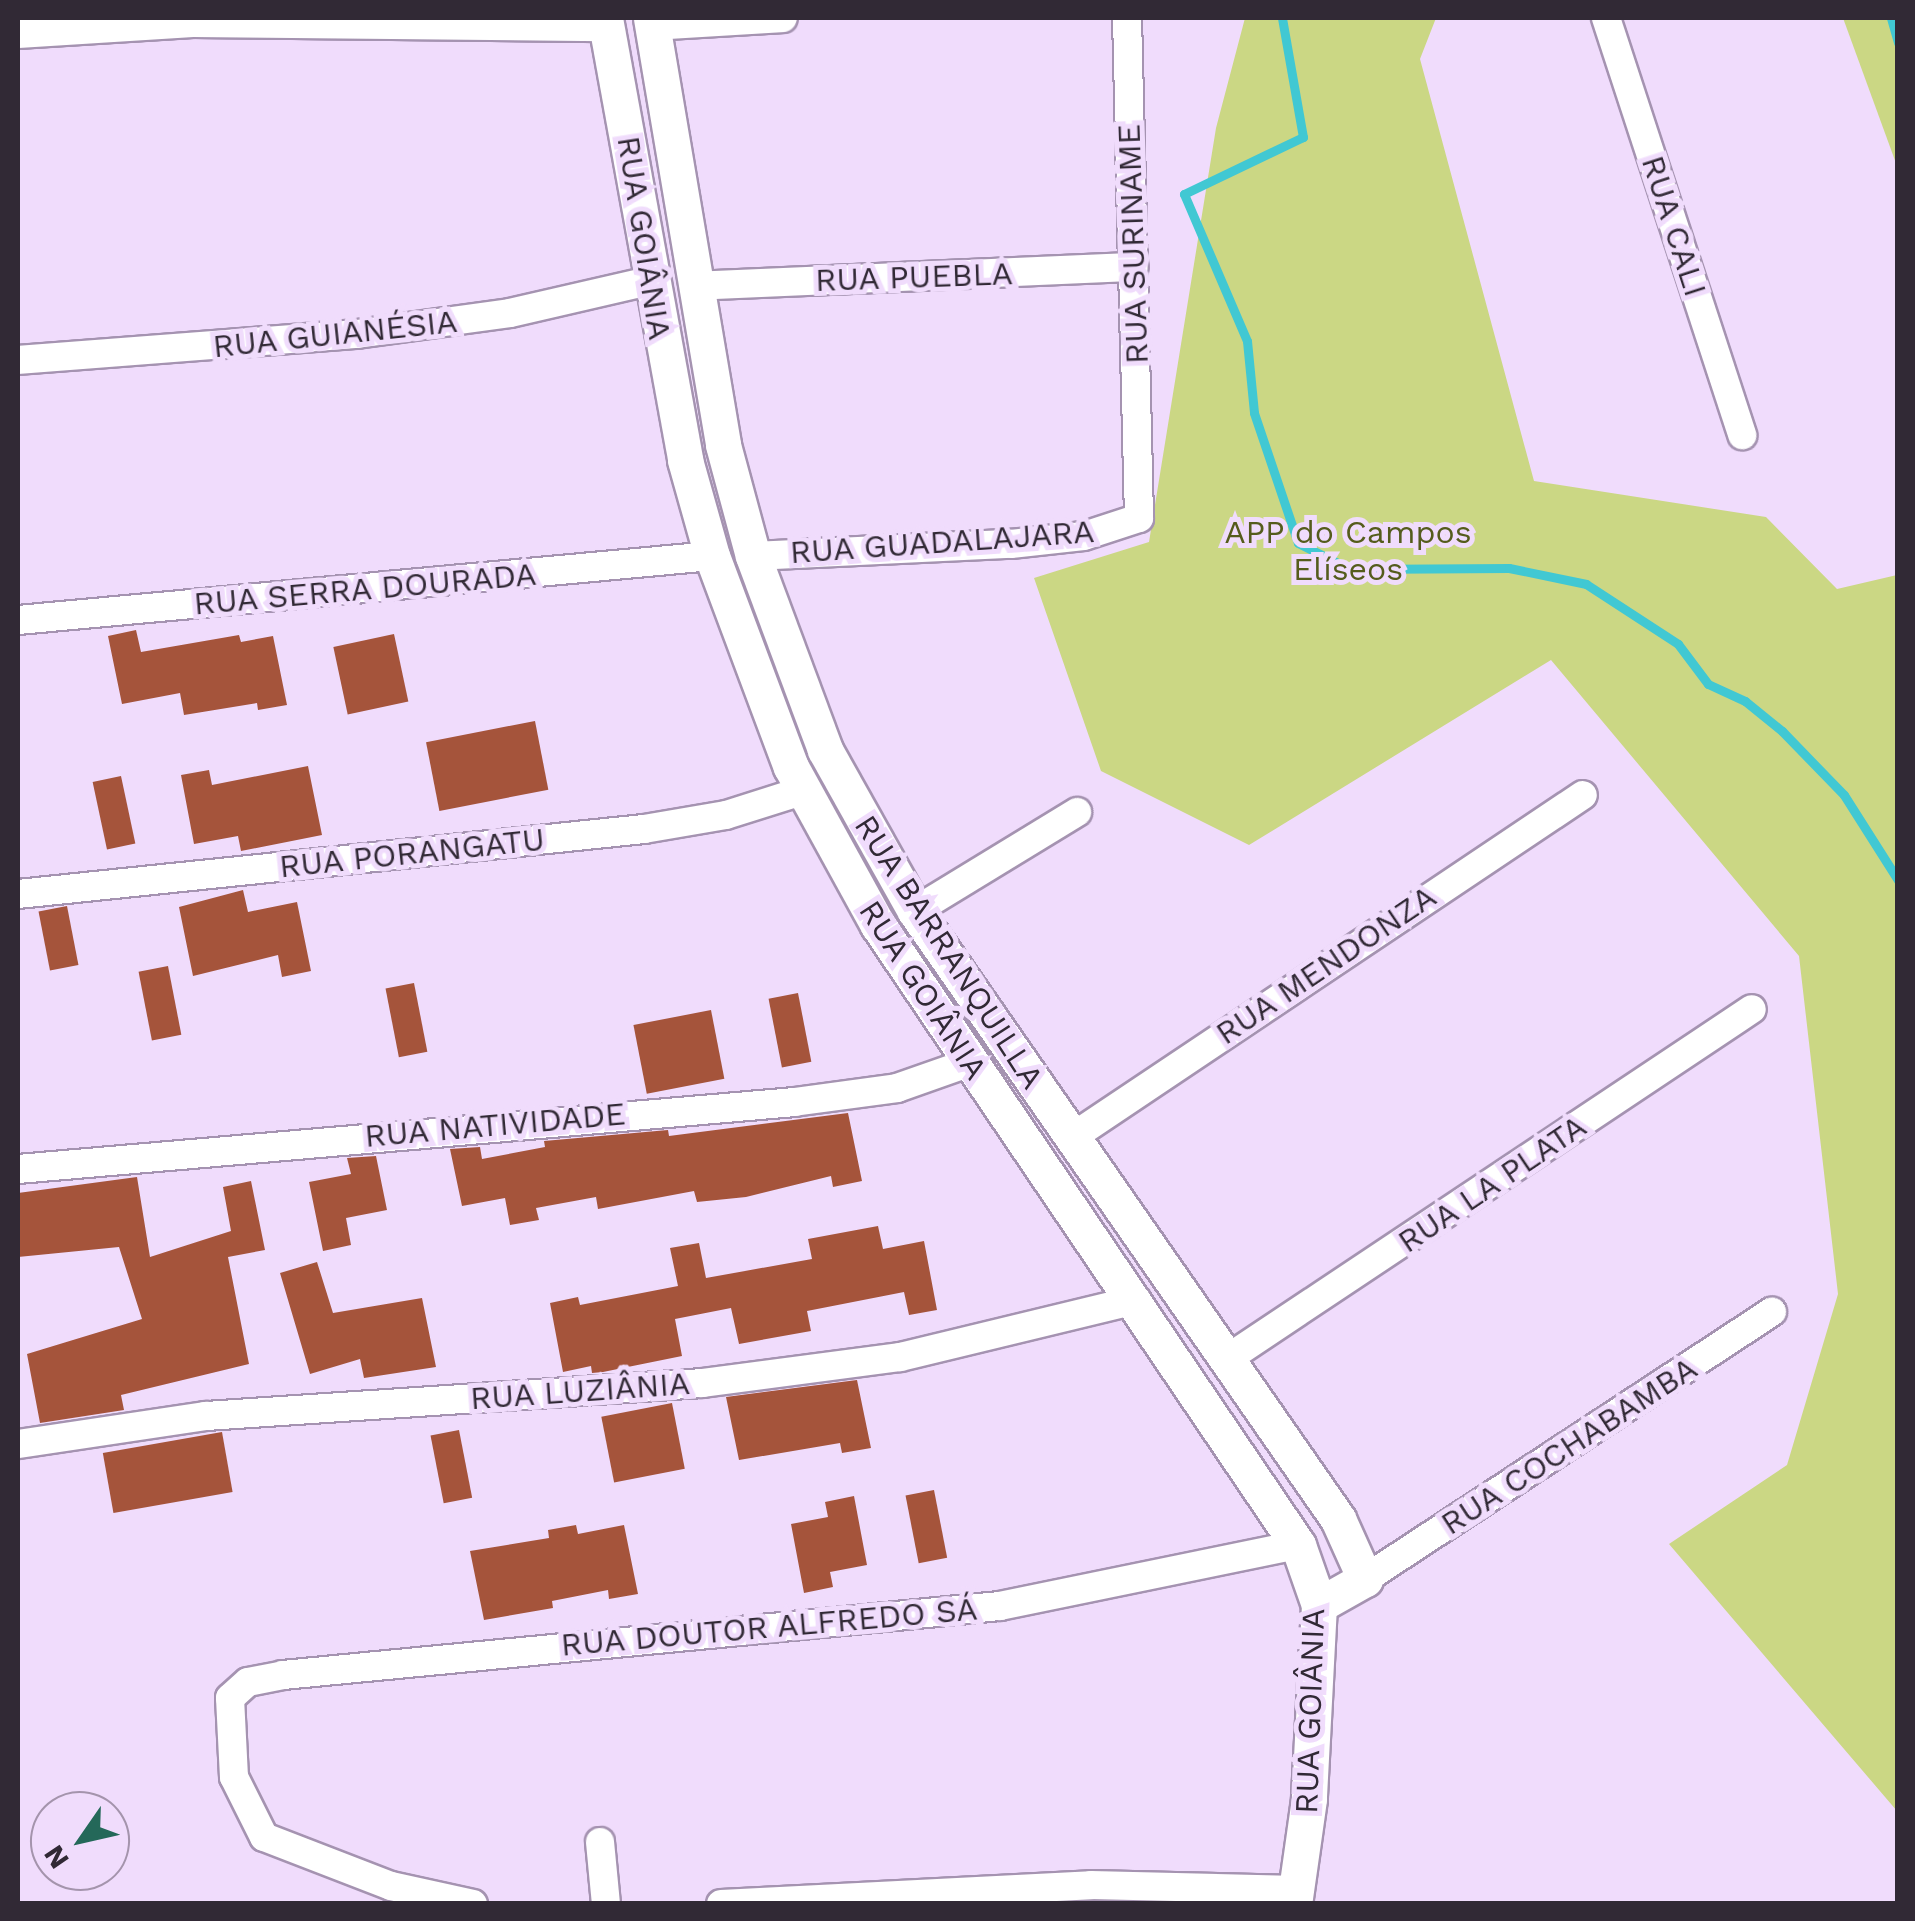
<!DOCTYPE html>
<meta charset="utf-8">
<style>
body{margin:0}
#map{position:relative;width:1915px;height:1921px;overflow:hidden;background:#f0dcfc;font-family:"Work Sans",sans-serif}
div>[style]{position:absolute}
.green>*{inset:0;background:#cbd784}
.stream>*{height:9px;margin:-4.5px;padding:0 4.5px;transform-origin:4.5px;border-radius:4.5px;background:#41c8d3}
.building>*{inset:0;background:#a5543b;transform-origin:0 0}
.roads{filter:drop-shadow(2px 0 #a593b1) drop-shadow(-2px 0 #a593b1) drop-shadow(0 2px #a593b1) drop-shadow(0 -2px #a593b1)}
.minor>*{height:28px;margin:-14px;padding:0 14px;transform-origin:14px;border-radius:14px;background:#fff}
.tertiary>*{height:35px;margin:-17.5px;padding:0 17.5px;transform-origin:17.5px;border-radius:17.5px;background:#fff}
span{translate:-50% -50%;white-space:nowrap;text-align:center;line-height:1.15;-webkit-text-stroke:10px #f0dcfc;paint-order:stroke}
.street-label{font-size:32px;color:#312935}
.park-label{font-size:32px;color:#555c1c}
.frame{position:absolute;inset:0;border:20px solid #312935;pointer-events:none}
.north{position:absolute;left:30px;top:1791px;width:100px;height:100px;box-sizing:border-box;background:#f0dcfc;border:2px solid #a494ac;border-radius:50%;rotate:236deg;font-size:28px;font-weight:700;line-height:40px;text-align:center;color:#312935}
.north::after{content:'';display:block;margin:auto;width:35px;height:45px;background:#246859;clip-path:polygon(50% 0,100% 100%,50% 72%,0 100%)}
</style>
<div id="map">
<div class="green">
<i style="clip-path:polygon(1245px 18px,1436px 18px,1420px 59px,1534px 481px,1766px 517px,1837px 589px,1897px 575px,1897px 1811px,1669px 1544px,1787px 1465px,1838px 1294px,1799px 956px,1551px 660px,1249px 845px,1101px 771px,1034px 578px,1149px 542px,1216px 128px)"></i>
<i style="clip-path:polygon(1843px 18px,1897px 18px,1897px 166px)"></i>
</div>
<div class="stream">
<i style="left:1282px;top:18px;width:121px;rotate:80deg"></i>
<i style="left:1303px;top:137px;width:132px;rotate:154.4deg"></i>
<i style="left:1184px;top:194px;width:160px;rotate:66.8deg"></i>
<i style="left:1247px;top:341px;width:72px;rotate:84.4deg"></i>
<i style="left:1254px;top:413px;width:137px;rotate:71.3deg"></i>
<i style="left:1298px;top:543px;width:58px;rotate:26.6deg"></i>
<i style="left:1350px;top:569px;width:159px;rotate:-0.4deg"></i>
<i style="left:1509px;top:568px;width:79px;rotate:11.7deg"></i>
<i style="left:1586px;top:584px;width:110px;rotate:33.1deg"></i>
<i style="left:1678px;top:644px;width:50px;rotate:53.1deg"></i>
<i style="left:1708px;top:684px;width:41px;rotate:24.7deg"></i>
<i style="left:1745px;top:701px;width:48px;rotate:39deg"></i>
<i style="left:1782px;top:731px;width:89px;rotate:45.9deg"></i>
<i style="left:1844px;top:795px;width:101px;rotate:57.6deg"></i>
<i style="left:1891px;top:18px;width:26px;rotate:74deg"></i>
</div>
<div class="building">
<i style="clip-path:polygon(136px 630px,141px 652px,239px 635px,241px 642px,273px 636px,287px 705px,258px 710px,257px 703px,184px 715px,180px 693px,122px 704px,108px 636px)"></i>
<i style="left:394px;top:634px;width:69px;height:62px;rotate:78deg"></i>
<i style="left:535px;top:721px;width:70px;height:111px;rotate:79deg"></i>
<i style="clip-path:polygon(308px 766px,322px 835px,241px 851px,238px 836px,194px 844px,181px 775px,209px 770px,212px 785px)"></i>
<i style="left:121px;top:776px;width:69px;height:29px;rotate:78deg"></i>
<i style="clip-path:polygon(243px 890px,248px 912px,297px 902px,311px 971px,282px 977px,278px 955px,193px 976px,179px 907px)"></i>
<i style="left:67px;top:906px;width:60px;height:29px;rotate:79deg"></i>
<i style="left:168px;top:966px;width:70px;height:30px;rotate:79deg"></i>
<i style="left:414px;top:983px;width:70px;height:29px;rotate:79deg"></i>
<i style="left:798px;top:993px;width:70px;height:30px;rotate:79deg"></i>
<i style="left:711px;top:1010px;width:70px;height:79px;rotate:79deg"></i>
<i style="clip-path:polygon(848px 1113px,862px 1181px,833px 1187px,831px 1176px,746px 1197px,697px 1202px,694px 1191px,598px 1209px,596px 1197px,536px 1208px,539px 1220px,510px 1225px,505px 1198px,462px 1206px,450px 1149px,480px 1147px,482px 1159px,545px 1147px,544px 1141px,668px 1130px,669px 1136px)"></i>
<i style="clip-path:polygon(376px 1156px,387px 1210px,346px 1218px,351px 1245px,323px 1251px,309px 1182px,351px 1174px,347px 1158px)"></i>
<i style="clip-path:polygon(137px 1177px,150px 1257px,231px 1231px,223px 1187px,251px 1181px,265px 1250px,228px 1257px,249px 1364px,121px 1395px,124px 1410px,40px 1423px,27px 1354px,142px 1319px,119px 1247px,18px 1257px,18px 1193px)"></i>
<i style="clip-path:polygon(878px 1226px,883px 1249px,924px 1241px,937px 1310px,909px 1315px,904px 1292px,807px 1311px,811px 1331px,739px 1344px,731px 1308px,675px 1319px,682px 1356px,603px 1372px,592px 1373px,591px 1366px,563px 1372px,550px 1303px,578px 1297px,580px 1305px,678px 1286px,670px 1248px,699px 1243px,706px 1278px,812px 1259px,808px 1239px)"></i>
<i style="clip-path:polygon(317px 1262px,333px 1313px,422px 1298px,436px 1367px,364px 1378px,360px 1359px,310px 1374px,280px 1273px)"></i>
<i style="clip-path:polygon(857px 1380px,871px 1448px,842px 1453px,840px 1443px,739px 1460px,726px 1397px)"></i>
<i style="left:672px;top:1403px;width:67px;height:72px;rotate:79deg"></i>
<i style="left:459px;top:1430px;width:69px;height:29px;rotate:79deg"></i>
<i style="left:222px;top:1432px;width:61px;height:121px;rotate:80deg"></i>
<i style="left:934px;top:1490px;width:69px;height:29px;rotate:79deg"></i>
<i style="clip-path:polygon(854px 1496px,867px 1565px,830px 1572px,833px 1587px,804px 1593px,791px 1524px,828px 1517px,825px 1502px)"></i>
<i style="clip-path:polygon(576px 1525px,578px 1534px,624px 1525px,638px 1594px,609px 1599px,608px 1590px,552px 1601px,553px 1608px,484px 1620px,470px 1551px,549px 1538px,548px 1530px)"></i>
</div>
<div class="roads">
<div class="minor">
<i style="left:1606px;top:18px;width:439px;rotate:71.9deg"></i>
<i style="left:653px;top:26px;width:130px;rotate:-3.5deg"></i>
<i style="left:18px;top:34px;width:175px;rotate:-3.6deg"></i>
<i style="left:193px;top:23px;width:414px;rotate:0.6deg"></i>
<i style="left:694px;top:286px;width:440px;rotate:-2.5deg"></i>
<i style="left:18px;top:360px;width:340px;rotate:-4.4deg"></i>
<i style="left:357px;top:334px;width:154px;rotate:-7.8deg"></i>
<i style="left:510px;top:313px;width:143px;rotate:-13deg"></i>
<i style="left:753px;top:556px;width:258px;rotate:-2.7deg"></i>
<i style="left:1011px;top:544px;width:73px;rotate:-6.3deg"></i>
<i style="left:1084px;top:536px;width:58px;rotate:-18.1deg"></i>
<i style="left:1139px;top:518px;width:500px;rotate:-91.37deg"></i>
<i style="left:18px;top:620px;width:697px;rotate:-5.27deg"></i>
<i style="left:18px;top:894px;width:629px;rotate:-5.93deg"></i>
<i style="left:644px;top:829px;width:83px;rotate:-9.7deg"></i>
<i style="left:726px;top:815px;width:80px;rotate:-17.5deg"></i>
<i style="left:915px;top:911px;width:190px;rotate:-31.4deg"></i>
<i style="left:1071px;top:1138px;width:616px;rotate:-33.82deg"></i>
<i style="left:18px;top:1169px;width:779px;rotate:-4.93deg"></i>
<i style="left:794px;top:1102px;width:104px;rotate:-7.7deg"></i>
<i style="left:897px;top:1088px;width:75px;rotate:-19.4deg"></i>
<i style="left:1230px;top:1357px;width:627px;rotate:-33.69deg"></i>
<i style="left:18px;top:1444px;width:190px;rotate:-8.5deg"></i>
<i style="left:206px;top:1416px;width:497px;rotate:-3.8deg"></i>
<i style="left:702px;top:1383px;width:200px;rotate:-7.5deg"></i>
<i style="left:900px;top:1357px;width:243px;rotate:-13.6deg"></i>
<i style="left:1365px;top:1579px;width:487px;rotate:-33.3deg"></i>
<i style="left:600px;top:1842px;width:62px;rotate:84.5deg"></i>
<i style="left:473px;top:1904px;width:84px;rotate:-167.6deg"></i>
<i style="left:391px;top:1886px;width:136px;rotate:-158.9deg"></i>
<i style="left:264px;top:1837px;width:67px;rotate:-116.6deg"></i>
<i style="left:234px;top:1777px;width:79px;rotate:-92.9deg"></i>
<i style="left:230px;top:1698px;width:24px;rotate:-42deg"></i>
<i style="left:248px;top:1682px;width:36px;rotate:-11deg"></i>
<i style="left:283px;top:1675px;width:720px;rotate:-5.5deg"></i>
<i style="left:1000px;top:1606px;width:304px;rotate:-11.6deg"></i>
<i style="left:721px;top:1904px;width:370px;rotate:-2.9deg"></i>
<i style="left:1091px;top:1885px;width:207px;rotate:1.4deg"></i>
</div>
<div class="tertiary">
<i style="left:605px;top:18px;width:449px;rotate:79.7deg"></i>
<i style="left:685px;top:460px;width:100px;rotate:74.3deg"></i>
<i style="left:712px;top:556px;width:225px;rotate:69.5deg"></i>
<i style="left:791px;top:767px;width:180px;rotate:61.2deg"></i>
<i style="left:878px;top:925px;width:749px;rotate:55.89deg"></i>
<i style="left:1298px;top:1545px;width:64px;rotate:70.7deg"></i>
<i style="left:1319px;top:1605px;width:194px;rotate:93deg"></i>
<i style="left:1309px;top:1799px;width:106px;rotate:98.1deg"></i>
<i style="left:651px;top:18px;width:433px;rotate:80.4deg"></i>
<i style="left:723px;top:445px;width:115px;rotate:74.9deg"></i>
<i style="left:753px;top:556px;width:207px;rotate:69.6deg"></i>
<i style="left:825px;top:750px;width:184px;rotate:60.8deg"></i>
<i style="left:915px;top:911px;width:741px;rotate:55.17deg"></i>
<i style="left:1338px;top:1519px;width:66px;rotate:65.8deg"></i>
<i style="left:1365px;top:1579px;width:53px;rotate:150.5deg"></i>
</div>
</div>
<div class="street-label">
<span style="left:1674px;top:226px;rotate:72deg">RUA CALI</span>
<span style="left:644px;top:238px;rotate:81deg">RUA GOIÂNIA</span>
<span style="left:1133px;top:244px;rotate:-92deg">RUA SURINAME</span>
<span style="left:914px;top:277px;rotate:-2deg">RUA PUEBLA</span>
<span style="left:335px;top:334px;rotate:-6deg">RUA GUIANÉSIA</span>
<span style="left:942px;top:542px;rotate:-4deg">RUA GUADALAJARA</span>
<span style="left:365px;top:589px;rotate:-5deg">RUA SERRA DOURADA</span>
<span style="left:412px;top:853px;rotate:-6deg">RUA PORANGATU</span>
<span style="left:949px;top:952px;rotate:57deg">RUA BARRANQUILLA</span>
<span style="left:1326px;top:965px;rotate:-34deg">RUA MENDONZA</span>
<span style="left:923px;top:990px;rotate:57deg">RUA GOIÂNIA</span>
<span style="left:495px;top:1125px;rotate:-5deg">RUA NATIVIDADE</span>
<span style="left:1492px;top:1184px;rotate:-34deg">RUA LA PLATA</span>
<span style="left:580px;top:1391px;rotate:-4deg">RUA LUZIÂNIA</span>
<span style="left:1569px;top:1446px;rotate:-33deg">RUA COCHABAMBA</span>
<span style="left:769px;top:1627px;rotate:-5deg">RUA DOUTOR ALFREDO SÁ</span>
<span style="left:1310px;top:1711px;rotate:-88deg">RUA GOIÂNIA</span>
</div>
<div class="park-label">
<span style="left:1348px;top:551px">APP do Campos<br>Elíseos</span>
</div>
<div class="frame"></div>
<div class="north">N</div>
</div>
